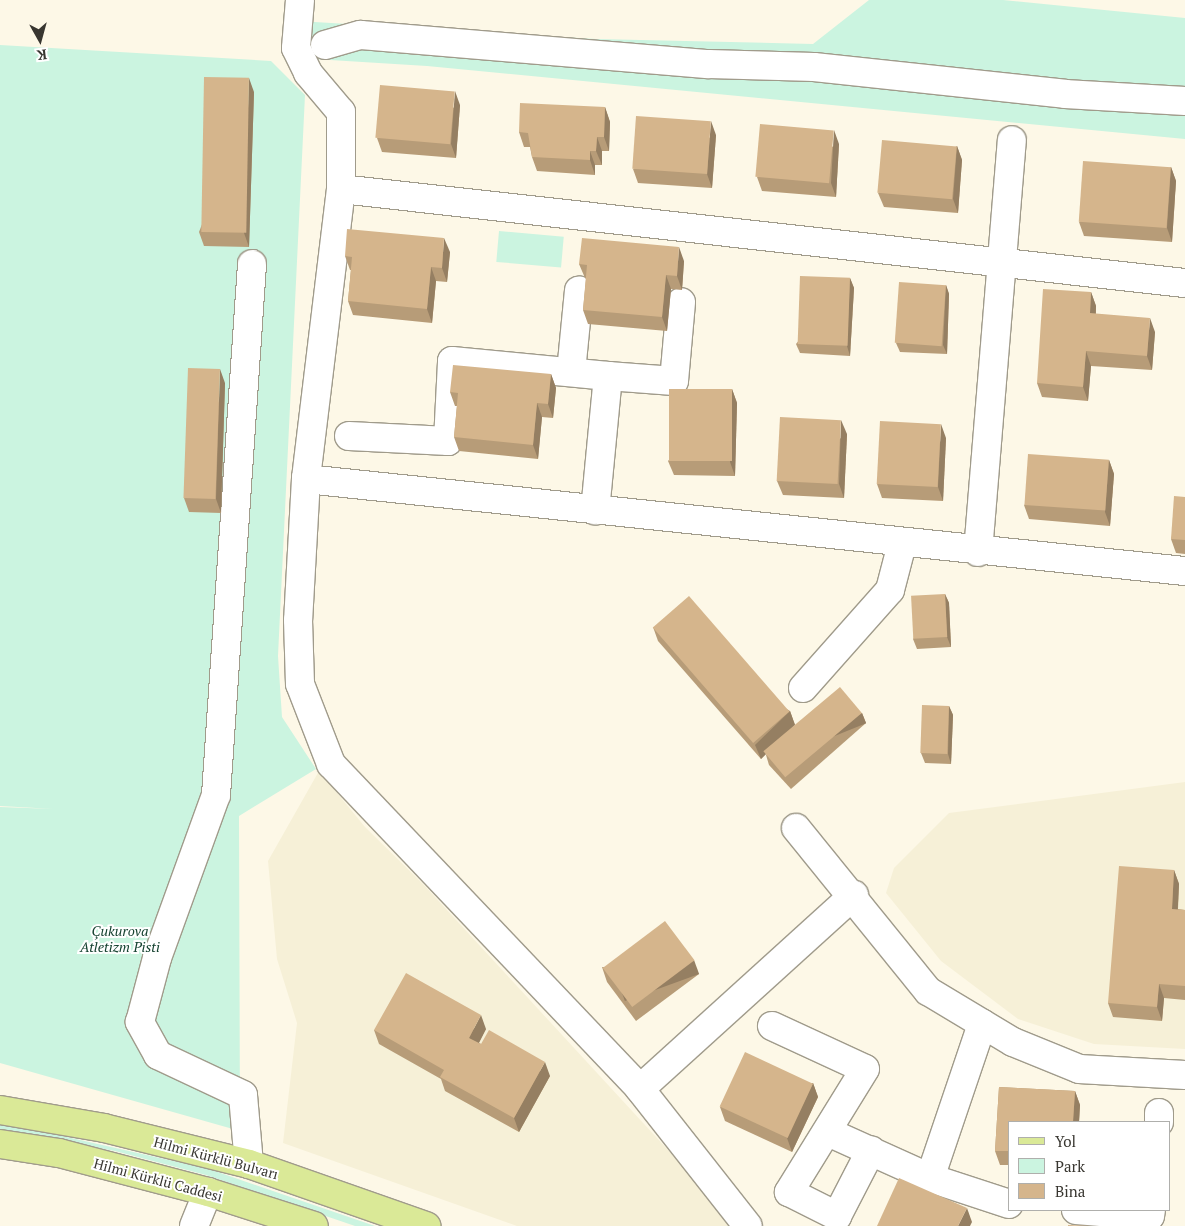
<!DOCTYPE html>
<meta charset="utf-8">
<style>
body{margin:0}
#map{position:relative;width:1185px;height:1226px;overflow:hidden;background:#fdf8e7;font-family:"PT Serif",serif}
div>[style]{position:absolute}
.built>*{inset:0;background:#f6f0d7}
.green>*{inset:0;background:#cbf4e0;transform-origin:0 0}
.roads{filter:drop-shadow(1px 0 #a09b8b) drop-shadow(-1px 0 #a09b8b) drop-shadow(0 1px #a09b8b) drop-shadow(0 -1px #a09b8b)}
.minor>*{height:28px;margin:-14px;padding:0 14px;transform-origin:14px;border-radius:14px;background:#fff}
.major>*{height:28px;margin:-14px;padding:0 14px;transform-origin:14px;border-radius:14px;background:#dae997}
.wall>*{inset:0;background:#b79c78}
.shaded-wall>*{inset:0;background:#957f62;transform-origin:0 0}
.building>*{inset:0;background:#d5b58c;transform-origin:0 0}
span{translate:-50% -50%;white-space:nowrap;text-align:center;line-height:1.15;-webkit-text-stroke:4px #fff;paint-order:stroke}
.park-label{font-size:14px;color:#154230;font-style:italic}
.street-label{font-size:14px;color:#383630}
.legend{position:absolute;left:1008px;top:1121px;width:162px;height:90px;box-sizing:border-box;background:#fff;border:1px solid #afafac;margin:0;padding:6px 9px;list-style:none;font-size:15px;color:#383630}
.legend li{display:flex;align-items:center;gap:10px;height:25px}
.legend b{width:25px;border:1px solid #afafac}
.north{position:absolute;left:15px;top:15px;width:50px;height:50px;-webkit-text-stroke:4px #fff;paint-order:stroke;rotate:173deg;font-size:14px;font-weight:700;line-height:20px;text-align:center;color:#383630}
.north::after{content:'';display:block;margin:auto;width:18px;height:22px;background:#383630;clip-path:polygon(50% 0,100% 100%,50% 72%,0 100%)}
</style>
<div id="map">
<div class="built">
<i style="clip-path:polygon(319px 771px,365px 827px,423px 884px,738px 1226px,517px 1226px,283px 1143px,297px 1023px,277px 959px,268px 861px)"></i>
<i style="clip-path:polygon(1185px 782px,1185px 1049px,1094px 1044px,1018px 1019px,941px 961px,886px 893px,894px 868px,949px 813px)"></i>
</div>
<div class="green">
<i style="clip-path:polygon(869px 0,1003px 0,1185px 18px,1185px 139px,427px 66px,314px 59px,298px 21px,596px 39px,813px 44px)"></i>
<i style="clip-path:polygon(0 45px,271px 61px,305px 95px,278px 656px,282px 717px,316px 769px,239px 816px,240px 1131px,0 1063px,0 807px,54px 809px,0 806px)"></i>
<i style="left:499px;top:231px;width:65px;height:31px;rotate:5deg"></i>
<i style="clip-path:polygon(0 1122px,209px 1169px,375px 1226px,355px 1226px,206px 1175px,115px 1151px,0 1129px)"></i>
</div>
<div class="roads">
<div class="minor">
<i style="left:300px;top:0;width:48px;rotate:94.8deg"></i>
<i style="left:296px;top:48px;width:28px;rotate:64deg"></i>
<i style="left:308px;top:73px;width:51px;rotate:49.8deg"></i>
<i style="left:341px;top:112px;width:77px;rotate:90deg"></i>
<i style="left:341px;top:189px;width:292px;rotate:96.9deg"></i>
<i style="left:306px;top:479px;width:141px;rotate:93.2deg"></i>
<i style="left:298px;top:620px;width:64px;rotate:88.2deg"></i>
<i style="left:300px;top:684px;width:86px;rotate:68.8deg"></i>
<i style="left:331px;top:764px;width:448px;rotate:46.4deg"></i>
<i style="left:640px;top:1089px;width:174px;rotate:51.8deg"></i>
<i style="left:325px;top:45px;width:37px;rotate:-16deg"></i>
<i style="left:361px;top:35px;width:349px;rotate:4.8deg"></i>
<i style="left:709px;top:64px;width:105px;rotate:1.6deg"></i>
<i style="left:814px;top:67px;width:252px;rotate:6.1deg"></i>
<i style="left:1065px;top:94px;width:120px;rotate:3.3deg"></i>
<i style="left:341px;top:189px;width:849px;rotate:6.36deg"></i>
<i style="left:571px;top:372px;width:82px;rotate:-84.4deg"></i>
<i style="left:608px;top:376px;width:66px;rotate:4.3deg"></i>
<i style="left:674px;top:381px;width:79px;rotate:-84.9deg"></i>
<i style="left:349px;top:436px;width:99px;rotate:2.9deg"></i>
<i style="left:448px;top:441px;width:80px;rotate:-87.1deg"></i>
<i style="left:452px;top:361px;width:157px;rotate:5.5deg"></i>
<i style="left:608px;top:376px;width:135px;rotate:95.5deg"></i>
<i style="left:306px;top:479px;width:884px;rotate:5.98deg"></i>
<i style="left:978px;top:552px;width:413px;rotate:-85.3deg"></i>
<i style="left:803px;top:688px;width:131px;rotate:-48.4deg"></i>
<i style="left:890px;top:590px;width:48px;rotate:-75.4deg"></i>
<i style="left:796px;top:828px;width:210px;rotate:51deg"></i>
<i style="left:928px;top:991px;width:99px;rotate:31deg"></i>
<i style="left:1013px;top:1042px;width:71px;rotate:22.2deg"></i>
<i style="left:1079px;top:1069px;width:106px;rotate:3.2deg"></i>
<i style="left:772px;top:1026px;width:102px;rotate:24.8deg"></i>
<i style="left:865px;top:1069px;width:145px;rotate:121.7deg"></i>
<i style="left:789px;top:1192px;width:54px;rotate:26.6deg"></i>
<i style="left:837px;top:1216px;width:74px;rotate:-62.7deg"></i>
<i style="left:640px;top:1089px;width:289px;rotate:-42.2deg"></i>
<i style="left:1159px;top:1122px;width:9px;rotate:-90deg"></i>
<i style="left:828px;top:1132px;width:112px;rotate:24.3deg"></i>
<i style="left:930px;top:1178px;width:83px;rotate:18.2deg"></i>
<i style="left:249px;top:1164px;width:69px;rotate:-95deg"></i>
<i style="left:243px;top:1095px;width:94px;rotate:-154.8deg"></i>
<i style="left:158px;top:1055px;width:38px;rotate:-119deg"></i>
<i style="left:140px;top:1022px;width:66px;rotate:-75.1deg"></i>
<i style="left:157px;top:958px;width:173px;rotate:-70.1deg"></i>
<i style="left:216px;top:795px;width:532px;rotate:-86.12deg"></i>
<i style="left:930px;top:1178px;width:163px;rotate:-71.3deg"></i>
<i style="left:1076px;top:1210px;width:74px;rotate:4.6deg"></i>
<i style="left:1150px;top:1216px;width:6px;rotate:-81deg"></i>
<i style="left:194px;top:1226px;width:37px;rotate:-68deg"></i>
</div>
<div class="major">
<i style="left:0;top:1110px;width:106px;rotate:9.8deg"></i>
<i style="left:104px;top:1128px;width:149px;rotate:13.9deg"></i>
<i style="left:249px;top:1164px;width:188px;rotate:19.3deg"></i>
<i style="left:0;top:1144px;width:60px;rotate:8.7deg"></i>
<i style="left:59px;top:1153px;width:154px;rotate:14.7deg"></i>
<i style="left:208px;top:1192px;width:111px;rotate:17.8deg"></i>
</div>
</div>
<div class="wall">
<i style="clip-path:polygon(254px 92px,249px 247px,204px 246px,199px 232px)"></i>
<i style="clip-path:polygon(460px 105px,456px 158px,382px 152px,377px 138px)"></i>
<i style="clip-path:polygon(605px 107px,610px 122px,609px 151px,602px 151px,602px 165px,595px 165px,595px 175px,537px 171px,532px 157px,530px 147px,524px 147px,519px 132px)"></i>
<i style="clip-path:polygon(716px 135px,712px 188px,638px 183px,633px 169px)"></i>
<i style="clip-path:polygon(839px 144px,836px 197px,762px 191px,757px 177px)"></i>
<i style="clip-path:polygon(957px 146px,962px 160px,958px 213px,884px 207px,878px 193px)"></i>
<i style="clip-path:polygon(1171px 167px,1176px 181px,1172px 242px,1084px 236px,1079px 222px)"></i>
<i style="clip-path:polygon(450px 252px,447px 282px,436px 281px,432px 323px,353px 315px,348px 301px,351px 270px,350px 270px,345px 256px)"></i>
<i style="clip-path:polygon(684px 261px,682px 290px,671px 289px,667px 331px,588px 324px,583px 310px,586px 279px,585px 278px,579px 264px)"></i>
<i style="clip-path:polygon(850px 278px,854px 288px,850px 356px,800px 353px,796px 344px)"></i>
<i style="clip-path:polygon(946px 285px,949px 294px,947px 354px,900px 352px,896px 343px)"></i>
<i style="clip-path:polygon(1091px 292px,1096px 306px,1096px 314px,1155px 332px,1152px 370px,1091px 366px,1088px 401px,1042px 397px,1037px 383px)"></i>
<i style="clip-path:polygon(551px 374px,556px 388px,553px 418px,542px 417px,538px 459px,459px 451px,454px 437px,457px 406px,455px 406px,450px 392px)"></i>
<i style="clip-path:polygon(225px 383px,221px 513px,189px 512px,184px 498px)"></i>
<i style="clip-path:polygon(732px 389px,737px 403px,735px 476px,674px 475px,668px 461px)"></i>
<i style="clip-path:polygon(847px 434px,844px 498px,783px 495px,777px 481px)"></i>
<i style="clip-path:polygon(946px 438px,943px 501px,882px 498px,877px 484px)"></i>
<i style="clip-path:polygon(1109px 460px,1114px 474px,1110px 526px,1029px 519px,1024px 505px)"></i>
<i style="clip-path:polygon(1185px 497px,1185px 554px,1176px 553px,1171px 539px)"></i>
<i style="clip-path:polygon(945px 594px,949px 603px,951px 647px,917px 649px,913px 639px)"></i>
<i style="clip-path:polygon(653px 627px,790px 711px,795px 725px,761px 759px,658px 641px)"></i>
<i style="clip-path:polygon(949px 706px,953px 715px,951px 764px,925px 763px,921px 753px)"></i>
<i style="clip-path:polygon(862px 713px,866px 723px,791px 789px,769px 765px,766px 755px)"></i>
<i style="clip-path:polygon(1174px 870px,1179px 884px,1178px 909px,1185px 910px,1185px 1000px,1164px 998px,1162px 1021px,1113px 1017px,1108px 1003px)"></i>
<i style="clip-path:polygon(602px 967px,699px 974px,636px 1021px,607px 982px)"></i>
<i style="clip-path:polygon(486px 1029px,479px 1043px,550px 1076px,519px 1132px,445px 1091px,441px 1079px,379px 1044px,374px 1030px)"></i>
<i style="clip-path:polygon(813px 1083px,818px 1097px,792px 1152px,725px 1121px,720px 1107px)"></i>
<i style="clip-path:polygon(999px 1087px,1075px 1091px,1080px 1105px,1079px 1122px,1009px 1122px,1009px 1165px,1000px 1165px,995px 1151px)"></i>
</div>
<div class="shaded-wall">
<i style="clip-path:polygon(249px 78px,254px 92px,249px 247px,244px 233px)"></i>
<i style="clip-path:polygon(455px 91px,460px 105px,456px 158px,451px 144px)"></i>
<i style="clip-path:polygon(605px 107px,610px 122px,609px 151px,604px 137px)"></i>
<i style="clip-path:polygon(711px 121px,716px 135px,712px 188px,707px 174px)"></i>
<i style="clip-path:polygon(834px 130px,839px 144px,836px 197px,831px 183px)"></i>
<i style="clip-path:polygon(597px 137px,602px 151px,602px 165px,596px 151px)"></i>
<i style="clip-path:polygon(957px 146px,962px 160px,958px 213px,953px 199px)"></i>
<i style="clip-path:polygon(590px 151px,595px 165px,595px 175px,590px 160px)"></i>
<i style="clip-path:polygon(1171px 167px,1176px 181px,1172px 242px,1167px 228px)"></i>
<i style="clip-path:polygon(444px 238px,450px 252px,447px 282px,442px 268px)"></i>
<i style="clip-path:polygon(679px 247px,684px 261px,682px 290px,677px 276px)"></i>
<i style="clip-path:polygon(431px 267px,436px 281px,432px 323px,427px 309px)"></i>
<i style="clip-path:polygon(666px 275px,671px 289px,667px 331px,662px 317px)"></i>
<i style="clip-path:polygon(850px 278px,854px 288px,850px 356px,847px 346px)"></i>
<i style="clip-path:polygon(946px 285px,949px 294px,947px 354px,943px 345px)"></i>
<i style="clip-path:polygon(1091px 292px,1096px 306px,1095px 327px,1090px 313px)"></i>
<i style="clip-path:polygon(1150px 318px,1155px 332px,1152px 370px,1147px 356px)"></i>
<i style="clip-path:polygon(1086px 351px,1091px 366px,1088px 401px,1083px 387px)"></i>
<i style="clip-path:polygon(220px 369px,225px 383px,221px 513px,216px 499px)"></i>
<i style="clip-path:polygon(551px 374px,556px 388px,553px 418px,548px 404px)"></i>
<i style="clip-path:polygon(732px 389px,737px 403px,735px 476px,730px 462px)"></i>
<i style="clip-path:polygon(537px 403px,542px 417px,538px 459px,533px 445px)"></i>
<i style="clip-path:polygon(841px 420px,847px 434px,844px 498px,839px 484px)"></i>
<i style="clip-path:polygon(941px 424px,946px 438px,943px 501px,938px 487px)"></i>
<i style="clip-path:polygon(1109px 460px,1114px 474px,1110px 526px,1105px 512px)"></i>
<i style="clip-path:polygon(945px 594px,949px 603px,951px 647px,947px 637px)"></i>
<i style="clip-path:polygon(949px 706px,953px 715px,951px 764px,948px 754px)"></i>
<i style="clip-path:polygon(790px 711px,795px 725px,761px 759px,755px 745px)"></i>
<i style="left:862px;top:713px;width:11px;height:100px;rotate:68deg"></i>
<i style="clip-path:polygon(1174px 870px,1179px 884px,1177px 923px,1172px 909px)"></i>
<i style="left:694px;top:960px;width:15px;height:79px;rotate:70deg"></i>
<i style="clip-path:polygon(1159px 984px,1164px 998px,1162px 1021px,1157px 1007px)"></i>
<i style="clip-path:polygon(481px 1015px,486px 1029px,474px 1052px,469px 1038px)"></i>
<i style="clip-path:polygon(545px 1062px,550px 1076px,519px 1132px,514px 1118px)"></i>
<i style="clip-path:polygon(813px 1083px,818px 1097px,792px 1152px,787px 1138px)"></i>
<i style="clip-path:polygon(1075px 1091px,1080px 1105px,1079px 1122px,1073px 1122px)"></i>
<i style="clip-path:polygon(967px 1208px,972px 1222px,970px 1226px,958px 1226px)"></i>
</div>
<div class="building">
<i style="left:204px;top:77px;width:45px;height:155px;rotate:1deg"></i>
<i style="left:380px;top:85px;width:75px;height:53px;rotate:5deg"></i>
<i style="clip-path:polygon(520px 103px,605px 107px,604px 137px,597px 137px,596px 151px,590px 151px,590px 160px,532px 157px,528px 133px,519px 132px)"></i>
<i style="left:636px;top:116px;width:75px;height:53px;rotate:4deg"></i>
<i style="left:760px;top:124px;width:74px;height:53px;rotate:5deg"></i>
<i style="left:882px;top:140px;width:75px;height:53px;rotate:5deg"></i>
<i style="left:1083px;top:161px;width:88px;height:61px;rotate:4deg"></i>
<i style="clip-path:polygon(347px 229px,444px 238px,442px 268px,431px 267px,427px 309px,348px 301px,352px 257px,345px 256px)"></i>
<i style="clip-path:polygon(582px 238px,679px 247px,677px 276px,666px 275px,662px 317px,583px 310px,587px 265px,579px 264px)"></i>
<i style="left:800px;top:276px;width:50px;height:68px;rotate:2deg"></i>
<i style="left:899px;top:282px;width:47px;height:61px;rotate:4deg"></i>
<i style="clip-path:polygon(1043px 289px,1091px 292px,1090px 313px,1150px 318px,1147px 356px,1086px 351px,1083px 387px,1037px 383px)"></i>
<i style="clip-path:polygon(453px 365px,551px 374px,548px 404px,537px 403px,533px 445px,454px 437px,458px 393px,450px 392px)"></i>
<i style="left:188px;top:368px;width:32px;height:130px;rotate:2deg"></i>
<i style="left:669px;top:389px;width:63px;height:72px"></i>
<i style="left:780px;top:417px;width:61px;height:64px;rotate:3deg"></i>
<i style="left:880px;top:421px;width:61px;height:63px;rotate:3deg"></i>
<i style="left:1028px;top:454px;width:81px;height:51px;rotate:4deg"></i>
<i style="clip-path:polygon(1174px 496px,1185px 497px,1185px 540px,1171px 539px)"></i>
<i style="left:945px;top:594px;width:43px;height:34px;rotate:87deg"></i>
<i style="left:689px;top:596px;width:153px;height:48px;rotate:49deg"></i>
<i style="left:840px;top:687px;width:34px;height:100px;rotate:50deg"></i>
<i style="left:922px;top:705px;width:27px;height:48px;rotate:2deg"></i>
<i style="clip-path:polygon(1119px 866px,1174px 870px,1172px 909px,1185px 910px,1185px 986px,1159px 984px,1157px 1007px,1108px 1003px)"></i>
<i style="left:665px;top:921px;width:49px;height:78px;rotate:53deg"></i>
<i style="clip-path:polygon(406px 973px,481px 1015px,469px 1038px,481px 1044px,489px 1030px,545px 1062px,514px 1118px,440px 1077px,444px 1070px,374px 1030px)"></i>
<i style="left:745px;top:1052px;width:75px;height:60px;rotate:25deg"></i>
<i style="clip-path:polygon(999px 1087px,1075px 1091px,1073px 1122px,1009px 1122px,1009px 1151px,995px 1151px)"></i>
<i style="clip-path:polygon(899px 1178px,967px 1208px,958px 1226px,877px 1226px)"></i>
<i style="clip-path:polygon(1068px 1225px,1091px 1226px,1068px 1226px)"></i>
</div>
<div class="park-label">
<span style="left:120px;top:939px">Çukurova<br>Atletizm Pisti</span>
</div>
<div class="street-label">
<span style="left:216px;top:1158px;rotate:15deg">Hilmi Kürklü Bulvarı</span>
<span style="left:158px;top:1180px;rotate:15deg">Hilmi Kürklü Caddesi</span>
</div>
<ul class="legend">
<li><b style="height:6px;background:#dae997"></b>Yol</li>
<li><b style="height:14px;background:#cbf4e0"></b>Park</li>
<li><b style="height:14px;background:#d5b58c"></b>Bina</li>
</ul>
<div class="north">K</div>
</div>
